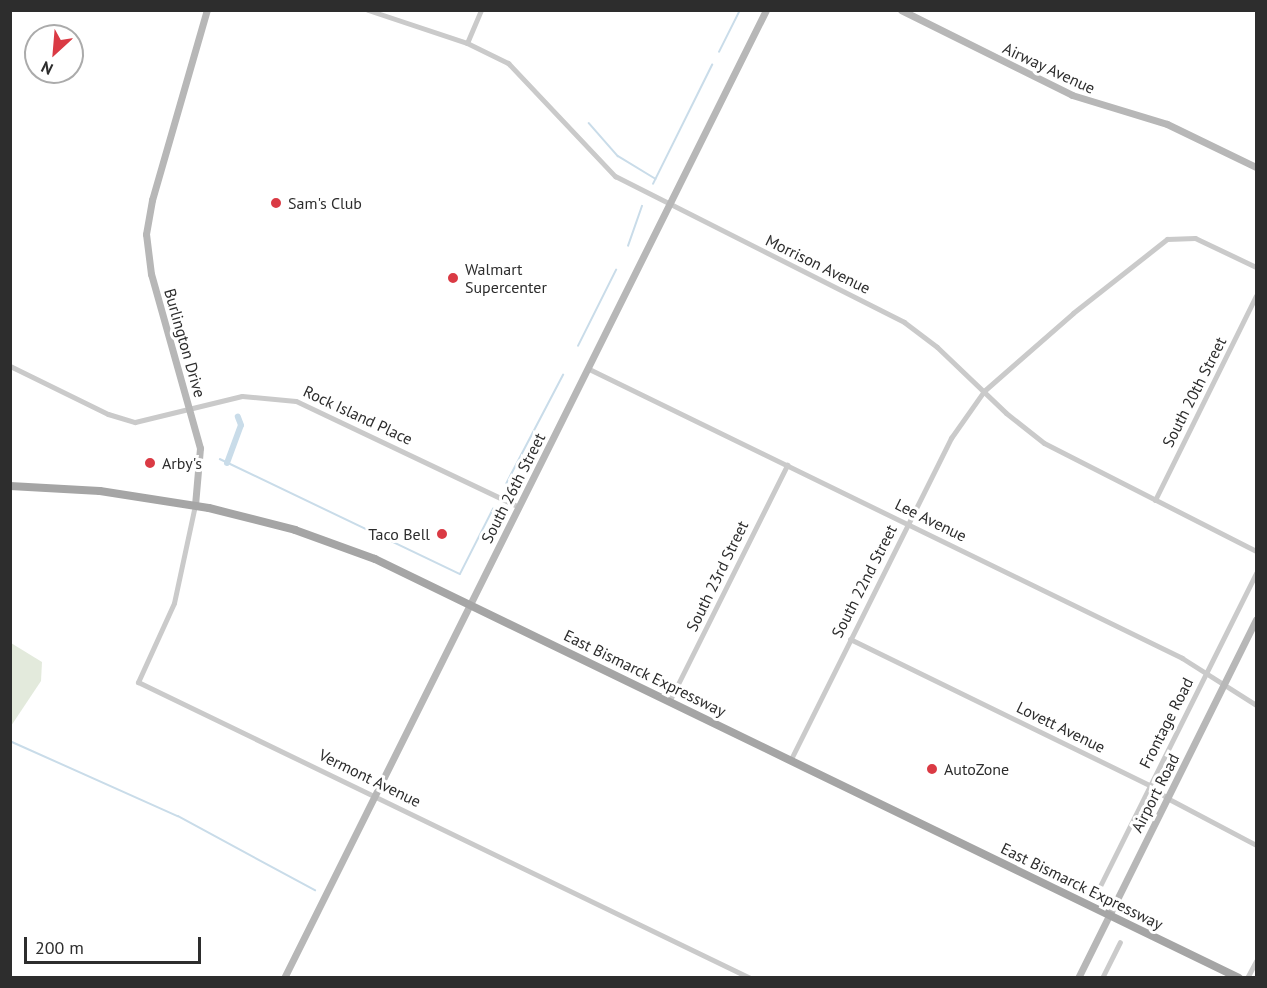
<!DOCTYPE html>
<style>
body{margin:0}
#map{position:relative;width:1267px;height:988px;overflow:hidden;background:#fff;font-family:"PT Sans",sans-serif}
div>[style]{position:absolute}
.green>*{inset:0;background:#e3eadc}
.stream>*{height:1.5px;margin:-0.75px;padding:0 0.75px;transform-origin:0.75px;border-radius:0.75px;background:#c9dce9}
.canal>*{height:6px;margin:-3px;padding:0 3px;transform-origin:3px;border-radius:3px;background:#c9dce9}
.street>*{height:5px;margin:-2.5px;padding:0 2.5px;transform-origin:2.5px;border-radius:2.5px;background:#cacaca}
.secondary>*{height:7px;margin:-3.5px;padding:0 3.5px;transform-origin:3.5px;border-radius:3.5px;background:#b7b7b7}
.primary>*{height:8px;margin:-4px;padding:0 4px;transform-origin:4px;border-radius:4px;background:#a5a5a5}
.dots>*{width:16px;height:16px;translate:-50% -50%;box-sizing:border-box;border:3px solid #fff;border-radius:50%}
span{translate:-50% -50%;white-space:nowrap;text-align:center;line-height:1.15;-webkit-text-stroke:6px #fff;paint-order:stroke}
.street-label{font-size:16px;color:#2d2d2d}
.poi-label{font-size:16px;color:#2d2d2d}
.left{translate:0 -50%;text-align:left}
.right{translate:-100% -50%;text-align:right}
.frame{position:absolute;inset:0;border:12px solid #2d2d2d;pointer-events:none}
.north{position:absolute;left:24px;top:24px;width:60px;height:60px;box-sizing:border-box;background:#fff;border:2px solid #ababab;border-radius:50%;rotate:206deg;font-size:16px;font-weight:700;line-height:24px;text-align:center;color:#2d2d2d}
.north::after{content:'';display:block;margin:auto;width:21px;height:27px;background:#da3a44;clip-path:polygon(50% 0,100% 100%,50% 72%,0 100%)}
.scale{position:absolute;left:24px;top:937px;width:177px;height:27px;box-sizing:border-box;border:3px solid #2d2d2d;border-top:0;padding-left:8px;font-size:18px;line-height:21px;white-space:nowrap;color:#2d2d2d;-webkit-text-stroke:4px #fff;paint-order:stroke}
</style>
<div id="map">
<div class="green">
<i style="clip-path:polygon(11px 643px,42px 662px,41px 681px,11px 726px)"></i>
</div>
<div class="stream">
<i style="left:719px;top:52px;width:47px;rotate:-63.4deg"></i>
<i style="left:589px;top:123px;width:44px;rotate:48.7deg"></i>
<i style="left:618px;top:156px;width:44px;rotate:31.2deg"></i>
<i style="left:653px;top:184px;width:133px;rotate:-63.6deg"></i>
<i style="left:628px;top:246px;width:42px;rotate:-70.7deg"></i>
<i style="left:578px;top:346px;width:85px;rotate:-63.4deg"></i>
<i style="left:220px;top:459px;width:266px;rotate:25.6deg"></i>
<i style="left:460px;top:574px;width:73px;rotate:-63.1deg"></i>
<i style="left:506px;top:484px;width:123px;rotate:-62.4deg"></i>
<i style="left:10px;top:741px;width:184px;rotate:24.1deg"></i>
<i style="left:178px;top:816px;width:156px;rotate:28.4deg"></i>
</div>
<div class="canal">
<i style="left:227px;top:463px;width:40px;rotate:-69.8deg"></i>
<i style="left:241px;top:425px;width:9px;rotate:-111deg"></i>
</div>
<div class="street">
<i style="left:368px;top:10px;width:104px;rotate:18.4deg"></i>
<i style="left:467px;top:43px;width:46px;rotate:26deg"></i>
<i style="left:508px;top:63px;width:156px;rotate:46.6deg"></i>
<i style="left:615px;top:176px;width:324px;rotate:26.8deg"></i>
<i style="left:904px;top:322px;width:41px;rotate:37.1deg"></i>
<i style="left:937px;top:347px;width:95px;rotate:43.7deg"></i>
<i style="left:1006px;top:413px;width:48px;rotate:38.3deg"></i>
<i style="left:1044px;top:443px;width:238px;rotate:27deg"></i>
<i style="left:467px;top:43px;width:36px;rotate:-67deg"></i>
<i style="left:10px;top:366px;width:109px;rotate:26.1deg"></i>
<i style="left:108px;top:414px;width:28px;rotate:17deg"></i>
<i style="left:135px;top:422px;width:110px;rotate:-13.7deg"></i>
<i style="left:242px;top:396px;width:54px;rotate:5.3deg"></i>
<i style="left:296px;top:401px;width:247px;rotate:25.4deg"></i>
<i style="left:589px;top:369px;width:660px;rotate:25.98deg"></i>
<i style="left:1182px;top:658px;width:88px;rotate:32.4deg"></i>
<i style="left:1155px;top:500px;width:228px;rotate:-63.7deg"></i>
<i style="left:195px;top:505px;width:100px;rotate:102.1deg"></i>
<i style="left:174px;top:603px;width:87px;rotate:114.5deg"></i>
<i style="left:138px;top:682px;width:680px;rotate:25.81deg"></i>
<i style="left:850px;top:639px;width:334px;rotate:26deg"></i>
<i style="left:1150px;top:785px;width:21px;rotate:37deg"></i>
<i style="left:1167px;top:798px;width:101px;rotate:27.8deg"></i>
<i style="left:670px;top:700px;width:263px;rotate:-63.5deg"></i>
<i style="left:791px;top:759px;width:359px;rotate:-63.5deg"></i>
<i style="left:951px;top:438px;width:57px;rotate:-54.9deg"></i>
<i style="left:984px;top:391px;width:118px;rotate:-41.2deg"></i>
<i style="left:1073px;top:313px;width:120px;rotate:-38.2deg"></i>
<i style="left:1167px;top:239px;width:28px;rotate:-2deg"></i>
<i style="left:1195px;top:238px;width:68px;rotate:25.4deg"></i>
<i style="left:1100px;top:886px;width:350px;rotate:-63.5deg"></i>
<i style="left:1102px;top:978px;width:40px;rotate:-63.4deg"></i>
<i style="left:1247px;top:978px;width:19px;rotate:-62deg"></i>
</div>
<div class="secondary">
<i style="left:901px;top:10px;width:191px;rotate:26.4deg"></i>
<i style="left:1072px;top:95px;width:99px;rotate:17deg"></i>
<i style="left:1167px;top:124px;width:99px;rotate:25.8deg"></i>
<i style="left:195px;top:505px;width:57px;rotate:-85deg"></i>
<i style="left:200px;top:448px;width:181px;rotate:-105.7deg"></i>
<i style="left:151px;top:274px;width:40px;rotate:-97.1deg"></i>
<i style="left:146px;top:234px;width:35px;rotate:-80deg"></i>
<i style="left:152px;top:200px;width:198px;rotate:-73.9deg"></i>
<i style="left:284px;top:978px;width:1081px;rotate:-63.53deg"></i>
<i style="left:1078px;top:978px;width:400px;rotate:-63.6deg"></i>
</div>
<div class="primary">
<i style="left:10px;top:486px;width:90px;rotate:3.2deg"></i>
<i style="left:100px;top:491px;width:110px;rotate:8.9deg"></i>
<i style="left:209px;top:508px;width:89px;rotate:14.3deg"></i>
<i style="left:295px;top:530px;width:85px;rotate:19.9deg"></i>
<i style="left:375px;top:559px;width:960px;rotate:25.87deg"></i>
</div>
<div class="dots">
<i style="left:276px;top:203px;background:#da3a44"></i>
<i style="left:453px;top:278px;background:#da3a44"></i>
<i style="left:150px;top:463px;background:#da3a44"></i>
<i style="left:442px;top:534px;background:#da3a44"></i>
<i style="left:932px;top:769px;background:#da3a44"></i>
</div>
<div class="street-label">
<span style="left:1049px;top:68px;rotate:25deg">Airway Avenue</span>
<span style="left:818px;top:264px;rotate:26deg">Morrison Avenue</span>
<span style="left:185px;top:343px;rotate:74deg">Burlington Drive</span>
<span style="left:1194px;top:392px;rotate:-63deg">South 20th Street</span>
<span style="left:358px;top:415px;rotate:25deg">Rock Island Place</span>
<span style="left:513px;top:488px;rotate:-63deg">South 26th Street</span>
<span style="left:931px;top:520px;rotate:26deg">Lee Avenue</span>
<span style="left:717px;top:576px;rotate:-64deg">South 23rd Street</span>
<span style="left:864px;top:581px;rotate:-63deg">South 22nd Street</span>
<span style="left:645px;top:673px;rotate:26deg">East Bismarck Expressway</span>
<span style="left:1166px;top:723px;rotate:-63deg">Frontage Road</span>
<span style="left:1061px;top:727px;rotate:26deg">Lovett Avenue</span>
<span style="left:370px;top:778px;rotate:26deg">Vermont Avenue</span>
<span style="left:1155px;top:793px;rotate:-63deg">Airport Road</span>
<span style="left:1082px;top:886px;rotate:26deg">East Bismarck Expressway</span>
</div>
<div class="poi-label">
<span class="left" style="left:288px;top:203px">Sam's Club</span>
<span class="left" style="left:465px;top:278px">Walmart<br>Supercenter</span>
<span class="left" style="left:162px;top:463px">Arby's</span>
<span class="right" style="left:430px;top:534px">Taco Bell</span>
<span class="left" style="left:944px;top:769px">AutoZone</span>
</div>
<div class="frame"></div>
<div class="north">N</div>
<div class="scale">200 m</div>
</div>
